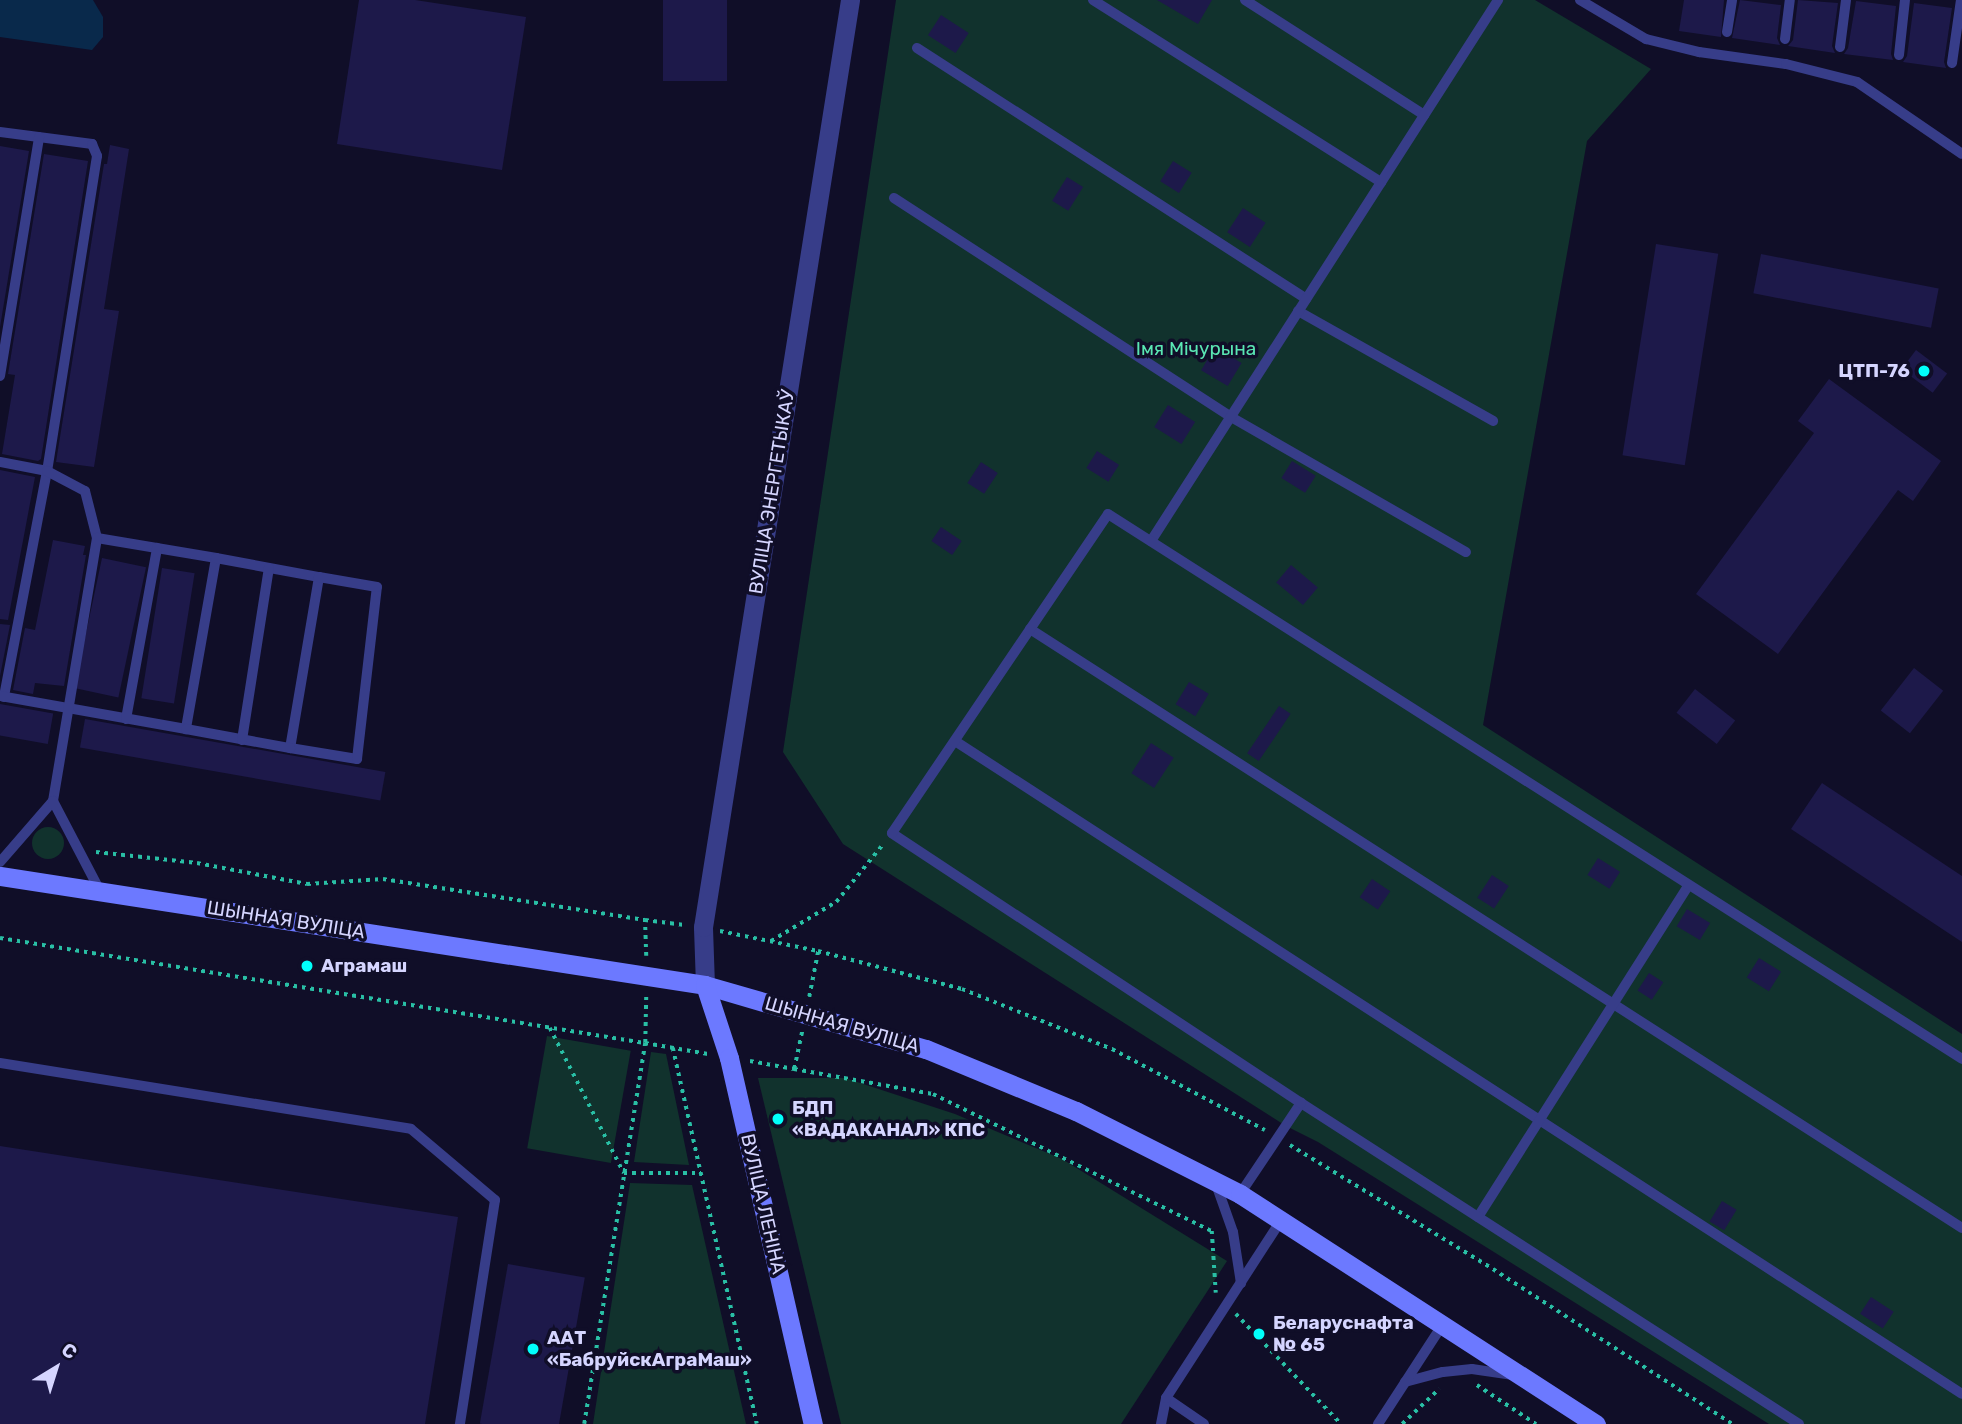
<!DOCTYPE html>
<meta charset="utf-8">
<style>
body{margin:0}
#map{position:relative;width:1962px;height:1424px;overflow:hidden;background:#100e28;font-family:Rubik,sans-serif}
div>[style]{position:absolute}
.green>*{inset:0;background:#11322d;transform-origin:0 0}
.round{border-radius:50%}
.water>*{inset:0;background:#09294b}
.building>*{inset:0;background:#1d194a;transform-origin:0 0}
.path>*{height:3.5px;margin-top:-1.75px;transform-origin:0;background:repeating-linear-gradient(90deg,#29bfa5 0 3.5px,transparent 0 8.5px)}
.service>*{height:10px;margin:-5px;padding:0 5px;transform-origin:5px;border-radius:5px;background:#373d89}
.minor>*{height:19px;margin:-9.5px;padding:0 9.5px;transform-origin:9.5px;border-radius:9.5px;background:#373d89}
.secondary>*{height:19px;margin:-9.5px;padding:0 9.5px;transform-origin:9.5px;border-radius:9.5px;background:#6c79ff}
.dots>*{width:19px;height:19px;translate:-50% -50%;box-sizing:border-box;border:4px solid #100e28;border-radius:50%}
span{translate:-50% -50%;white-space:nowrap;text-align:center;line-height:1.15;-webkit-text-stroke:7px #100e28;paint-order:stroke}
.park-label{font-size:19px;color:#5ae6b3}
.poi-label{font-size:19px;color:#d5d5ff;font-weight:700}
.right{translate:-100% -50%;text-align:right}
.left{translate:0 -50%;text-align:left}
.street-label{font-size:19px;color:#d5d5ff}
.north{position:absolute;left:21px;top:1333px;width:70px;height:70px;-webkit-text-stroke:5px #100e28;paint-order:stroke;rotate:38deg;font-size:19px;font-weight:700;line-height:28px;text-align:center;color:#d5d5ff}
.north::after{content:'';display:block;margin:auto;width:24px;height:32px;background:#d5d5ff;clip-path:polygon(50% 0,100% 100%,50% 72%,0 100%)}
</style>
<div id="map">
<div class="green">
<i style="clip-path:polygon(896px 0,1535px 0,1651px 69px,1587px 141px,1483px 725px,1962px 1034px,1962px 1424px,1769px 1424px,1318px 1142px,1286px 1126px,843px 844px,783px 752px)"></i>
<i class="round" style="left:32px;top:827px;width:32px;height:32px"></i>
<i style="left:547px;top:1036px;width:85px;height:114px;rotate:10deg"></i>
<i style="clip-path:polygon(651px 1052px,666px 1054px,689px 1165px,634px 1162px)"></i>
<i style="clip-path:polygon(758px 1078px,845px 1078px,955px 1114px,1062px 1159px,1227px 1261px,1121px 1424px,841px 1424px)"></i>
<i style="clip-path:polygon(630px 1183px,692px 1185px,746px 1424px,593px 1424px)"></i>
</div>
<div class="water">
<i style="clip-path:polygon(0 0,93px 0,103px 17px,103px 37px,92px 50px,0 37px)"></i>
</div>
<div class="building">
<i style="clip-path:polygon(359px 0,415px 0,526px 17px,502px 170px,337px 144px)"></i>
<i style="left:663px;top:0;width:64px;height:81px"></i>
<i style="clip-path:polygon(1157px 0,1212px 0,1198px 24px)"></i>
<i style="clip-path:polygon(1684px 0,1724px 0,1721px 37px,1679px 31px)"></i>
<i style="clip-path:polygon(1740px 0,1781px 5px,1777px 38px,1780px 45px,1732px 38px)"></i>
<i style="clip-path:polygon(1798px 0,1838px 3px,1832px 46px,1835px 53px,1788px 46px,1793px 40px)"></i>
<i style="clip-path:polygon(1856px 1px,1896px 6px,1891px 54px,1893px 60px,1844px 54px,1848px 48px)"></i>
<i style="clip-path:polygon(1914px 3px,1952px 8px,1944px 62px,1946px 68px,1903px 62px,1907px 56px)"></i>
<i style="left:941px;top:15px;width:33px;height:24px;rotate:33deg"></i>
<i style="clip-path:polygon(110px 145px,129px 149px,104px 309px,119px 311px,94px 467px,56px 462px,104px 164px,107px 164px)"></i>
<i style="clip-path:polygon(0 146px,29px 151px,0 327px)"></i>
<i style="clip-path:polygon(44px 154px,88px 161px,41px 459px,38px 461px,2px 454px,15px 375px,8px 374px)"></i>
<i style="left:1173px;top:161px;width:22px;height:24px;rotate:32deg"></i>
<i style="left:1067px;top:177px;width:19px;height:28px;rotate:32deg"></i>
<i style="left:1243px;top:208px;width:27px;height:29px;rotate:33deg"></i>
<i style="left:1656px;top:244px;width:63px;height:214px;rotate:9deg"></i>
<i style="left:1761px;top:254px;width:181px;height:40px;rotate:11deg"></i>
<i style="left:1215px;top:347px;width:31px;height:27px;rotate:31deg"></i>
<i style="left:1916px;top:350px;width:39px;height:24px;rotate:37deg"></i>
<i style="clip-path:polygon(1829px 379px,1941px 461px,1913px 501px,1898px 490px,1778px 654px,1696px 594px,1814px 433px,1798px 421px)"></i>
<i style="left:1168px;top:405px;width:32px;height:26px;rotate:32deg"></i>
<i style="left:1097px;top:451px;width:26px;height:20px;rotate:32deg"></i>
<i style="left:1292px;top:461px;width:28px;height:20px;rotate:32deg"></i>
<i style="left:981px;top:462px;width:20px;height:25px;rotate:33deg"></i>
<i style="clip-path:polygon(0 470px,35px 477px,8px 620px,0 619px)"></i>
<i style="left:941px;top:527px;width:25px;height:17px;rotate:34deg"></i>
<i style="clip-path:polygon(53px 540px,85px 546px,83px 555px,86px 555px,64px 686px,35px 683px,33px 694px,13px 690px,25px 628px,35px 630px)"></i>
<i style="left:102px;top:558px;width:45px;height:133px;rotate:12deg"></i>
<i style="left:1291px;top:565px;width:35px;height:23px;rotate:40deg"></i>
<i style="left:162px;top:568px;width:33px;height:132px;rotate:9deg"></i>
<i style="clip-path:polygon(0 624px,10px 625px,0 676px)"></i>
<i style="left:1914px;top:668px;width:37px;height:54px;rotate:38deg"></i>
<i style="left:1189px;top:682px;width:23px;height:26px;rotate:31deg"></i>
<i style="left:1695px;top:689px;width:51px;height:30px;rotate:38deg"></i>
<i style="left:0;top:704px;width:54px;height:31px;rotate:10deg"></i>
<i style="left:1279px;top:706px;width:14px;height:57px;rotate:34deg"></i>
<i style="left:85px;top:719px;width:305px;height:29px;rotate:10deg"></i>
<i style="left:1151px;top:743px;width:27px;height:36px;rotate:33deg"></i>
<i style="clip-path:polygon(1822px 783px,1962px 876px,1962px 942px,1791px 829px)"></i>
<i style="left:1598px;top:858px;width:26px;height:20px;rotate:32deg"></i>
<i style="left:1492px;top:875px;width:20px;height:27px;rotate:33deg"></i>
<i style="left:1372px;top:879px;width:22px;height:22px;rotate:34deg"></i>
<i style="left:1687px;top:909px;width:27px;height:20px;rotate:31deg"></i>
<i style="left:1759px;top:958px;width:26px;height:23px;rotate:32deg"></i>
<i style="left:1649px;top:973px;width:17px;height:21px;rotate:33deg"></i>
<i class="round" style="left:769px;top:1111px;width:16px;height:16px"></i>
<i style="clip-path:polygon(0 1146px,458px 1217px,425px 1424px,0 1424px)"></i>
<i style="left:1722px;top:1201px;width:17px;height:24px;rotate:31deg"></i>
<i style="left:508px;top:1264px;width:78px;height:162px;rotate:10deg"></i>
<i style="left:1871px;top:1297px;width:27px;height:20px;rotate:33deg"></i>
</div>
<div class="path">
<i style="left:96px;top:852px;width:102px;rotate:6.2deg"></i>
<i style="left:197px;top:863px;width:112px;rotate:10.8deg"></i>
<i style="left:307px;top:884px;width:76px;rotate:-3.8deg"></i>
<i style="left:383px;top:879px;width:265px;rotate:8.9deg"></i>
<i style="left:720px;top:931px;width:100px;rotate:11.5deg"></i>
<i style="left:818px;top:951px;width:149px;rotate:14.8deg"></i>
<i style="left:962px;top:989px;width:162px;rotate:21.8deg"></i>
<i style="left:1112px;top:1049px;width:173px;rotate:27.9deg"></i>
<i style="left:0;top:938px;width:653px;rotate:9.25deg"></i>
<i style="left:645px;top:1043px;width:48px;rotate:-88.8deg"></i>
<i style="left:771px;top:941px;width:76px;rotate:-31deg"></i>
<i style="left:836px;top:902px;width:76px;rotate:-50.9deg"></i>
<i style="left:646px;top:956px;width:36px;rotate:-92deg"></i>
<i style="left:645px;top:920px;width:40px;rotate:7.1deg"></i>
<i style="left:809px;top:997px;width:47px;rotate:-78.9deg"></i>
<i style="left:550px;top:1028px;width:163px;rotate:63deg"></i>
<i style="left:624px;top:1173px;width:77px"></i>
<i style="left:673px;top:1048px;width:385px;rotate:77.4deg"></i>
<i style="left:750px;top:1061px;width:45px;rotate:10.3deg"></i>
<i style="left:794px;top:1069px;width:38px;rotate:-78deg"></i>
<i style="left:794px;top:1069px;width:141px;rotate:10.2deg"></i>
<i style="left:933px;top:1094px;width:311px;rotate:26.2deg"></i>
<i style="left:1212px;top:1231px;width:62px;rotate:86.3deg"></i>
<i style="left:1290px;top:1145px;width:238px;rotate:31.4deg"></i>
<i style="left:1493px;top:1269px;width:286px;rotate:32.9deg"></i>
<i style="left:1236px;top:1314px;width:152px;rotate:46.3deg"></i>
<i style="left:1477px;top:1385px;width:71px;rotate:33.5deg"></i>
<i style="left:584px;top:1424px;width:386px;rotate:-80.9deg"></i>
<i style="left:645px;top:1043px;width:64px;rotate:9.9deg"></i>
<i style="left:1402px;top:1424px;width:51px;rotate:-43.4deg"></i>
</div>
<div class="service">
<i style="left:1093px;top:0;width:341px;rotate:32.3deg"></i>
<i style="left:1245px;top:0;width:213px;rotate:32.7deg"></i>
<i style="left:1580px;top:0;width:77px;rotate:30.6deg"></i>
<i style="left:1646px;top:39px;width:55px;rotate:13.8deg"></i>
<i style="left:1699px;top:52px;width:88px;rotate:7.9deg"></i>
<i style="left:1786px;top:64px;width:73px;rotate:14.2deg"></i>
<i style="left:1857px;top:82px;width:127px;rotate:34.4deg"></i>
<i style="left:1727px;top:32px;width:32px;rotate:-81deg"></i>
<i style="left:1785px;top:39px;width:39px;rotate:-83deg"></i>
<i style="left:1840px;top:47px;width:47px;rotate:-82.7deg"></i>
<i style="left:917px;top:48px;width:463px;rotate:32.8deg"></i>
<i style="left:1899px;top:55px;width:55px;rotate:-83.8deg"></i>
<i style="left:1952px;top:63px;width:64px;rotate:-81.9deg"></i>
<i style="left:0;top:132px;width:93px;rotate:7.4deg"></i>
<i style="left:92px;top:144px;width:13px;rotate:67deg"></i>
<i style="left:97px;top:156px;width:319px;rotate:99deg"></i>
<i style="left:47px;top:471px;width:230px;rotate:100.8deg"></i>
<i style="left:894px;top:198px;width:402px;rotate:33deg"></i>
<i style="left:1231px;top:417px;width:271px;rotate:29.9deg"></i>
<i style="left:1298px;top:311px;width:224px;rotate:29.4deg"></i>
<i style="left:0;top:376px;width:242px;rotate:-80.7deg"></i>
<i style="left:0;top:462px;width:48px;rotate:10.8deg"></i>
<i style="left:47px;top:471px;width:43px;rotate:27.8deg"></i>
<i style="left:85px;top:491px;width:49px;rotate:75.7deg"></i>
<i style="left:97px;top:538px;width:121px;rotate:9.5deg"></i>
<i style="left:216px;top:558px;width:174px;rotate:100deg"></i>
<i style="left:186px;top:729px;width:189px;rotate:-169.9deg"></i>
<i style="left:1151px;top:541px;width:643px;rotate:-57.32deg"></i>
<i style="left:216px;top:558px;width:105px;rotate:10.5deg"></i>
<i style="left:319px;top:577px;width:173px;rotate:99.6deg"></i>
<i style="left:290px;top:748px;width:68px;rotate:9.3deg"></i>
<i style="left:357px;top:759px;width:173px;rotate:-83.4deg"></i>
<i style="left:377px;top:587px;width:59px;rotate:-170.2deg"></i>
<i style="left:1030px;top:629px;width:1108px;rotate:32.73deg"></i>
<i style="left:126px;top:719px;width:174px;rotate:-79.7deg"></i>
<i style="left:186px;top:729px;width:106px;rotate:10.4deg"></i>
<i style="left:242px;top:740px;width:174px;rotate:-81.1deg"></i>
<i style="left:955px;top:741px;width:1200px;rotate:32.96deg"></i>
<i style="left:53px;top:801px;width:267px;rotate:-80.5deg"></i>
<i style="left:0;top:862px;width:81px;rotate:-49deg"></i>
<i style="left:53px;top:801px;width:102px;rotate:62.4deg"></i>
<i style="left:0;top:1063px;width:416px;rotate:9.1deg"></i>
<i style="left:411px;top:1129px;width:110px;rotate:40.2deg"></i>
<i style="left:495px;top:1200px;width:227px;rotate:98.9deg"></i>
<i style="left:1216px;top:1184px;width:51px;rotate:70.5deg"></i>
<i style="left:1233px;top:1232px;width:52px;rotate:81.1deg"></i>
<i style="left:1240px;top:1194px;width:110px;rotate:-56.2deg"></i>
<i style="left:1478px;top:1217px;width:393px;rotate:-57.6deg"></i>
<i style="left:1405px;top:1382px;width:39px;rotate:-15deg"></i>
<i style="left:1443px;top:1372px;width:29px;rotate:-6deg"></i>
<i style="left:1472px;top:1369px;width:40px;rotate:8.5deg"></i>
<i style="left:1166px;top:1398px;width:46px;rotate:34.4deg"></i>
<i style="left:1161px;top:1424px;width:26px;rotate:-79deg"></i>
<i style="left:1166px;top:1398px;width:213px;rotate:-57.1deg"></i>
<i style="left:1378px;top:1424px;width:119px;rotate:-57deg"></i>
<i style="left:1799px;top:1424px;width:592px;rotate:-147.2deg"></i>
<i style="left:1301px;top:1103px;width:490px;rotate:-146.6deg"></i>
<i style="left:892px;top:833px;width:385px;rotate:-55.9deg"></i>
<i style="left:1108px;top:514px;width:1013px;rotate:32.54deg"></i>
</div>
<div class="minor">
<i style="left:705px;top:985px;width:58px;rotate:-92deg"></i>
<i style="left:703px;top:927px;width:939px;rotate:-80.99deg"></i>
</div>
<div class="secondary">
<i style="left:0;top:876px;width:713px;rotate:8.79deg"></i>
<i style="left:705px;top:985px;width:230px;rotate:16.2deg"></i>
<i style="left:926px;top:1049px;width:162px;rotate:22.5deg"></i>
<i style="left:1076px;top:1111px;width:184px;rotate:26.8deg"></i>
<i style="left:1240px;top:1194px;width:424px;rotate:32.9deg"></i>
<i style="left:705px;top:985px;width:77px;rotate:71.8deg"></i>
<i style="left:729px;top:1058px;width:376px;rotate:77.1deg"></i>
</div>
<div class="dots">
<i style="left:1924px;top:371px;background:#01fffb"></i>
<i style="left:307px;top:966px;background:#01fffb"></i>
<i style="left:778px;top:1119px;background:#01fffb"></i>
<i style="left:1259px;top:1334px;background:#01fffb"></i>
<i style="left:533px;top:1349px;background:#01fffb"></i>
</div>
<div class="park-label">
<span style="left:1196px;top:349px">Імя Мічурына</span>
</div>
<div class="poi-label">
<span class="right" style="left:1910px;top:371px">ЦТП-76</span>
<span class="left" style="left:321px;top:966px">Аграмаш</span>
<span class="left" style="left:792px;top:1119px">БДП<br>«ВАДАКАНАЛ» КПС</span>
<span class="left" style="left:1273px;top:1334px">Беларуснафта<br>№ 65</span>
<span class="left" style="left:547px;top:1349px">ААТ<br>«БабруйскАграМаш»</span>
</div>
<div class="street-label">
<span style="left:772px;top:492px;rotate:-81deg">ВУЛІЦА ЭНЕРГЕТЫКАЎ</span>
<span style="left:286px;top:920px;rotate:9deg">ШЫННАЯ ВУЛІЦА</span>
<span style="left:842px;top:1025px;rotate:16deg">ШЫННАЯ ВУЛІЦА</span>
<span style="left:763px;top:1204px;rotate:77deg">ВУЛІЦА ЛЕНІНА</span>
</div>
<div class="north">С</div>
</div>
